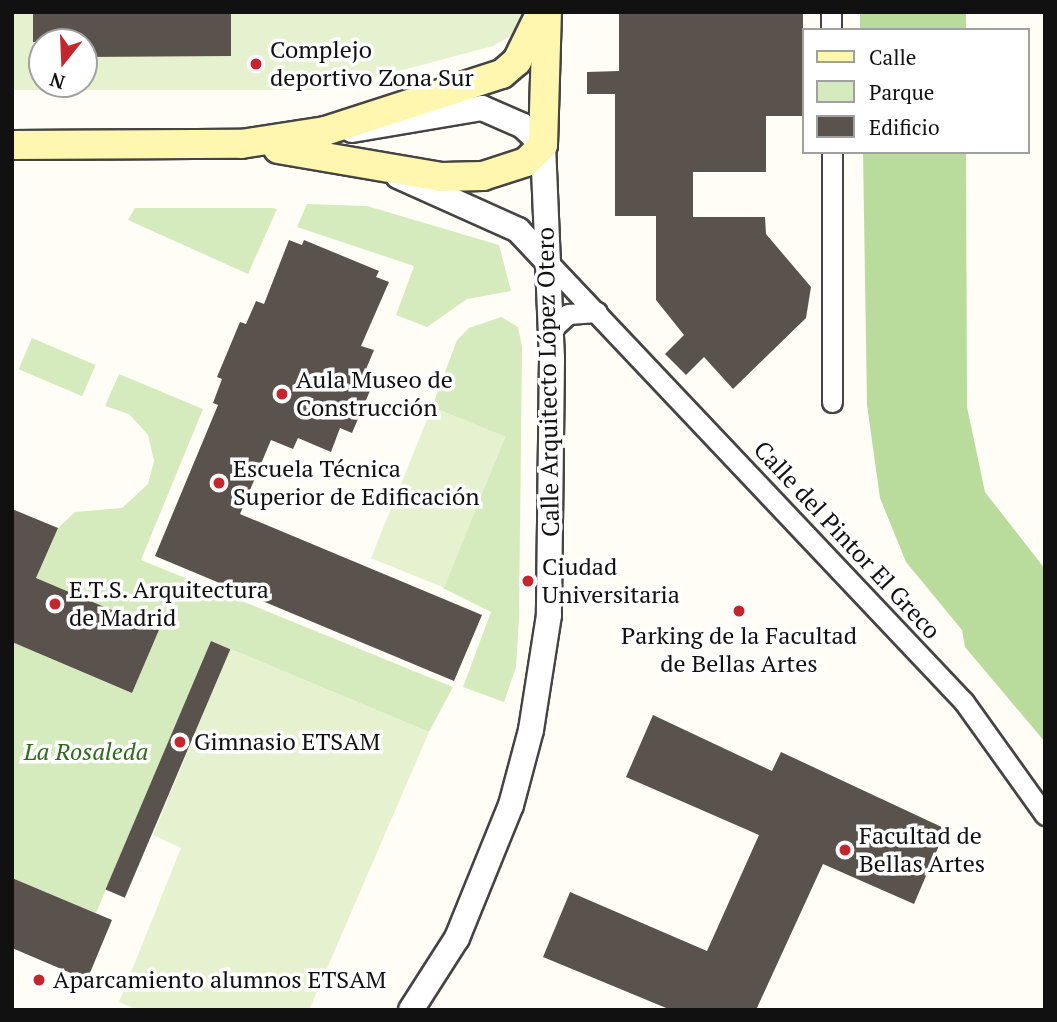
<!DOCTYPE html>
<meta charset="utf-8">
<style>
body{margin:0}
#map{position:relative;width:1057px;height:1022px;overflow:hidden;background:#fffdf5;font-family:"PT Serif",serif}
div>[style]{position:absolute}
.green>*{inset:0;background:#d5ebbd;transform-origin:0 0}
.forest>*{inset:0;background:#b9dc9c;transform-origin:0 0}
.pitch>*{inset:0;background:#e6f2cf;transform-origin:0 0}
.building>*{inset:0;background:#5a524d;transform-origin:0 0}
.roads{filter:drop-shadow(2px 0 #444) drop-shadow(-2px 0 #444) drop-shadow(0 2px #444) drop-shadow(0 -2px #444)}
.minor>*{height:19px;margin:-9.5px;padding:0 9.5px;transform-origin:9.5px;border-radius:9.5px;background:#fff}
.tertiary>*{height:24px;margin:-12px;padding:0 12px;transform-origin:12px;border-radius:12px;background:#fff}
.secondary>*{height:28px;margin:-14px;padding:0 14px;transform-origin:14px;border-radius:14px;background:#fff6b0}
.dots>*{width:19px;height:19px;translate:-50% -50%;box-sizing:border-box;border:4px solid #fff;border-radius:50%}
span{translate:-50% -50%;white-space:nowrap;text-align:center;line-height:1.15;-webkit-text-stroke:7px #fff;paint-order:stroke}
.poi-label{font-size:24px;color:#111}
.left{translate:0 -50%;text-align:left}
.street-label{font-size:24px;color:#111}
.park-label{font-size:24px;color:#2f6b1f;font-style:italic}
.frame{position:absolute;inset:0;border:14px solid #111;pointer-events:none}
.legend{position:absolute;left:802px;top:28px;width:228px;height:126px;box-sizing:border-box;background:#fff;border:2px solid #a0a0a0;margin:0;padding:9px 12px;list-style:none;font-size:21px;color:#111}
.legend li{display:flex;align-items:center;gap:14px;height:35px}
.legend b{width:35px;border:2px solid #a0a0a0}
.north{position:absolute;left:28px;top:28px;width:70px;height:70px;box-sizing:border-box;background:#fff;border:2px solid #a0a0a0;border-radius:50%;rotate:198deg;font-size:19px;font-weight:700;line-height:28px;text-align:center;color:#111}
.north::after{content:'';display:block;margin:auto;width:24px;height:32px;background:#c4262e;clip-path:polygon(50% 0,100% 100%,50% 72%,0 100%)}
</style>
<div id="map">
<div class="green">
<i style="clip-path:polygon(307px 204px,367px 206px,499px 245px,511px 291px,467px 299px,427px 327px,396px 315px,414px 266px,297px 227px)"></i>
<i style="clip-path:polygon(135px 208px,272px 208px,277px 209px,248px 274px,128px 220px)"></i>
<i style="clip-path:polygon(501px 317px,518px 327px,522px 347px,519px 618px,516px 667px,504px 702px,463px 687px,491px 612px,443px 588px,505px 437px,432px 407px,457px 340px,469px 328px)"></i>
<i style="left:32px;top:338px;width:69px;height:34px;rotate:23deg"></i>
<i style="clip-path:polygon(119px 374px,203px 409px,141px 560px,453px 687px,429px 732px,211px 641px,96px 913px,12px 878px,12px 642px,132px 693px,159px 630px,36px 578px,58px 528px,75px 512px,122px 508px,148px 484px,154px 461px,148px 435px,129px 414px,105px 406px)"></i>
</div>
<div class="forest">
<i style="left:860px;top:12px;width:106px;height:18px"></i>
<i style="clip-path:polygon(863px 152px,966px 152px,967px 407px,985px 492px,1045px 569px,1045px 742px,965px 647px,962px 630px,906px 562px,880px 498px,867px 405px)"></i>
</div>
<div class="pitch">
<i style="clip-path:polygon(evenodd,12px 12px,521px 12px,521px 18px,510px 36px,493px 46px,328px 90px,12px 90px,12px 12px,42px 42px,84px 42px,84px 84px,42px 84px,42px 42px)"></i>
<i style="left:432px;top:407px;width:79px;height:163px;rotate:22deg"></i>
<i style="clip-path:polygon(230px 649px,429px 732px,309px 1010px,138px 1010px,119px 1002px,181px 848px,153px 835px)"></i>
</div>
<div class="building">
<i style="clip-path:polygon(33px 12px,231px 12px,231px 56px,84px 57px,84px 42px,33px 42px)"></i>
<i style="clip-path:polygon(619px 12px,803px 12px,803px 116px,766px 116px,766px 172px,693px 172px,693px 217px,765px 217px,766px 234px,811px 287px,806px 318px,733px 389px,704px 357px,686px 375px,665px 354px,684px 335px,656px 300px,656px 216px,615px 216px,615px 94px,587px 94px,587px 72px,619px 71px)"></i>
<i style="clip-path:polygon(289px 240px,302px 245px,304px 240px,379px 271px,376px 277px,389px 282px,361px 346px,374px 350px,364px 374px,375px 379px,352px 433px,340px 428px,331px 452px,298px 438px,293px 449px,271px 440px,240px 514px,482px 615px,454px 681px,155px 556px,218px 405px,213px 403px,222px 379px,217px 377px,240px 322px,246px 324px,256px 301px,264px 304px)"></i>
<i style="clip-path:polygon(12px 509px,58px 528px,36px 578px,159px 630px,132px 693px,12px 642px)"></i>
<i style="left:211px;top:641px;width:21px;height:270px;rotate:23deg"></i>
<i style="clip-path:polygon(653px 715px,772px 771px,781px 752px,946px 829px,914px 904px,823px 864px,756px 1010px,671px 1010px,543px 957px,570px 892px,707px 951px,759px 835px,626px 777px)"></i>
<i style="clip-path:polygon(12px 878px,112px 920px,87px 980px,12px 948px)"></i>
</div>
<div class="roads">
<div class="minor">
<i style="left:831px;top:12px;width:18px;rotate:90deg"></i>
<i style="left:547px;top:261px;width:607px;rotate:46.6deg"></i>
<i style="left:964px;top:702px;width:139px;rotate:54.4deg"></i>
<i style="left:551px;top:330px;width:23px;rotate:-43deg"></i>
<i style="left:568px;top:314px;width:29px;rotate:-4deg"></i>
<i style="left:832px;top:402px;width:250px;rotate:-90deg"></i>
</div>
<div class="tertiary">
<i style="left:352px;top:130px;width:132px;rotate:-9.6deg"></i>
<i style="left:482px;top:108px;width:45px;rotate:23.7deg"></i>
<i style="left:523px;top:126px;width:28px;rotate:44deg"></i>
<i style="left:543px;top:145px;width:213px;rotate:87.6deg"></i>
<i style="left:552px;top:358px;width:257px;rotate:90.7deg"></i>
<i style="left:549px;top:615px;width:116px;rotate:98.9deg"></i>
<i style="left:531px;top:730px;width:78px;rotate:104.9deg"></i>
<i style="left:511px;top:805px;width:144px;rotate:112.1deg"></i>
<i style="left:457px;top:938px;width:85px;rotate:122.6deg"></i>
<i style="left:398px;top:176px;width:132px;rotate:24.2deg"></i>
<i style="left:518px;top:230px;width:42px;rotate:46.9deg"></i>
</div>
<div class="secondary">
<i style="left:12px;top:145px;width:229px;rotate:-0.3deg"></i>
<i style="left:241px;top:144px;width:85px;rotate:-8.8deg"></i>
<i style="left:325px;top:131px;width:186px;rotate:-17.9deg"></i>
<i style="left:502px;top:74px;width:20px;rotate:-41deg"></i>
<i style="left:517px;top:61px;width:55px;rotate:-63.9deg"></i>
<i style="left:278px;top:149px;width:166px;rotate:9.7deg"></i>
<i style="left:442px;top:177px;width:41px;rotate:-1.4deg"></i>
<i style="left:483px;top:176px;width:45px;rotate:-18deg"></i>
<i style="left:526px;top:162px;width:24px;rotate:-45deg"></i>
<i style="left:543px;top:145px;width:133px;rotate:-88.3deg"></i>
</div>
</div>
<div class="dots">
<i style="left:256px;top:64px;background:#c4262e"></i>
<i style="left:282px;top:394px;background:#c4262e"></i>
<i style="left:219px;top:483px;background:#c4262e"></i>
<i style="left:528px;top:581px;background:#c4262e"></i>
<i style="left:55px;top:604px;background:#c4262e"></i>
<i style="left:739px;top:611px;background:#c4262e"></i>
<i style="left:180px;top:742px;background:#c4262e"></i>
<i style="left:845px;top:850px;background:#c4262e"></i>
<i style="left:39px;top:980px;background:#c4262e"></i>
</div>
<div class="poi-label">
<span class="left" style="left:270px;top:64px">Complejo<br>deportivo Zona Sur</span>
<span class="left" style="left:296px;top:394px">Aula Museo de<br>Construcción</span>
<span class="left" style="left:233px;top:483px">Escuela Técnica<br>Superior de Edificación</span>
<span class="left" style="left:542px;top:581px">Ciudad<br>Universitaria</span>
<span class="left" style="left:69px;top:604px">E.T.S. Arquitectura<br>de Madrid</span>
<span style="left:739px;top:650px">Parking de la Facultad<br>de Bellas Artes</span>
<span class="left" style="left:194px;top:742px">Gimnasio ETSAM</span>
<span class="left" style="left:859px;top:850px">Facultad de<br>Bellas Artes</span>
<span class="left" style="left:53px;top:980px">Aparcamiento alumnos ETSAM</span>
</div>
<div class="street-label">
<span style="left:548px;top:382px;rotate:-91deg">Calle Arquitecto López Otero</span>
<span style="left:847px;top:540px;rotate:47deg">Calle del Pintor El Greco</span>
</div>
<div class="park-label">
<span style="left:86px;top:752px">La Rosaleda</span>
</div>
<div class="frame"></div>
<ul class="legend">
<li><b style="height:9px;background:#fff6b0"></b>Calle</li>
<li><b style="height:19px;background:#d5ebbd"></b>Parque</li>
<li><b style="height:19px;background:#5a524d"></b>Edificio</li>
</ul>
<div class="north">N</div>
</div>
